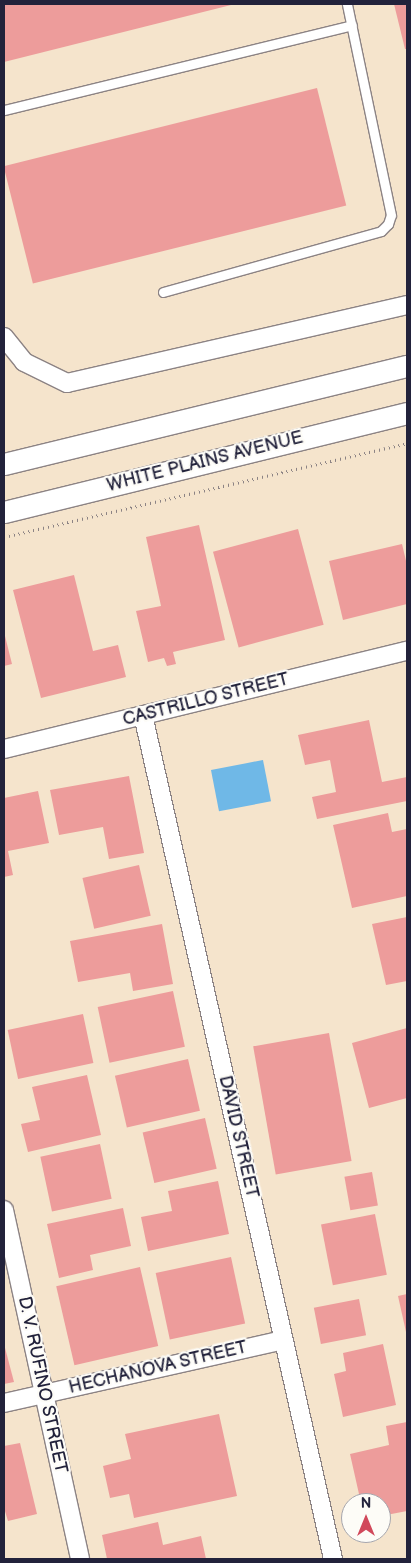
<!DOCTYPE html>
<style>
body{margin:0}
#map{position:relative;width:411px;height:1563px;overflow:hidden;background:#f5e4cc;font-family:"Balsamiq Sans",sans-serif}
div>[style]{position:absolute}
.water>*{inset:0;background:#6fb8e7;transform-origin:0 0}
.building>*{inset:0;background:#ed9c9b;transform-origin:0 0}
.path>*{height:3px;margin-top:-1.5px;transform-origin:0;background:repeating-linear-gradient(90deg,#8c8384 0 1px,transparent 0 5px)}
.roads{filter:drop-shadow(1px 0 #8c8384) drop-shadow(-1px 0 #8c8384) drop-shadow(0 1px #8c8384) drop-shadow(0 -1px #8c8384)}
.service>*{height:9px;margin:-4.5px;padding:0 4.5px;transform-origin:4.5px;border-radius:4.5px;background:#fff}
.minor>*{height:18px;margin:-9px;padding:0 9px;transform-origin:9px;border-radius:9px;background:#fff}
.tertiary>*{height:21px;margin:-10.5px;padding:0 10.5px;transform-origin:10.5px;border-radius:10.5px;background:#fff}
span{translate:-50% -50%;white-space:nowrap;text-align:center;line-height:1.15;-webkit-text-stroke:4.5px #fdfcf7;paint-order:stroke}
.street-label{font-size:18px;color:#22223b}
.frame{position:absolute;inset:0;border:5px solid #22223b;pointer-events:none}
.north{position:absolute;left:341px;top:1493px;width:50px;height:50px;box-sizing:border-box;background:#fdfcf7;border:1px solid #a5a5ac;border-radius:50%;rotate:0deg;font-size:14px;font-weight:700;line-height:20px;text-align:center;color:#22223b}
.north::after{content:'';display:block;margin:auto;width:18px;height:22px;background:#d1495b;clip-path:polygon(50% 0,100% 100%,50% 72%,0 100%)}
</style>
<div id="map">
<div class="water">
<i style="left:263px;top:760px;width:42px;height:53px;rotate:79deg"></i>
</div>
<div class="building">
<i style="clip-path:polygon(4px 4px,235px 4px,4px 62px)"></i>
<i style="clip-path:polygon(394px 4px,407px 4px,407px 49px,405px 49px)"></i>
<i style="left:317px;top:88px;width:121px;height:323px;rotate:76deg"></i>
<i style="clip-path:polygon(199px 525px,225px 640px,173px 652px,176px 664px,167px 666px,164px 658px,148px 662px,136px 611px,161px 606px,146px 537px)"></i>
<i style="left:298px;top:529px;width:99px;height:88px;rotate:75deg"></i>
<i style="clip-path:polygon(402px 544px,407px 565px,407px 604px,343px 620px,329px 561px)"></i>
<i style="clip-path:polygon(74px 575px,93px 651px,118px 645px,126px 677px,41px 698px,13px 590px)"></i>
<i style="clip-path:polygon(4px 632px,12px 664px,4px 666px)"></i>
<i style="clip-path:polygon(369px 720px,382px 782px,407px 777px,407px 801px,317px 819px,312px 797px,336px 792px,330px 760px,305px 765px,298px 735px)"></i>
<i style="clip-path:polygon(129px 776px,144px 853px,109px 859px,103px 827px,59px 835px,50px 790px)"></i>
<i style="clip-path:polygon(38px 791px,49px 843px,8px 851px,13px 875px,4px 877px,4px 798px)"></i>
<i style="clip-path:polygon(388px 813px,392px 832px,407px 829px,407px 896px,352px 908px,333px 825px)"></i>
<i style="left:139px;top:865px;width:52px;height:58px;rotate:77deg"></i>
<i style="clip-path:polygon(407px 917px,407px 981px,386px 985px,372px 924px)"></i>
<i style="clip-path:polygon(162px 924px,173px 984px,133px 991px,130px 973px,78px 982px,70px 941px)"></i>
<i style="left:173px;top:991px;width:57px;height:77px;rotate:78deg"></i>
<i style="left:83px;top:1014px;width:50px;height:77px;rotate:78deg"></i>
<i style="clip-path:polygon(407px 1028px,407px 1098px,369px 1108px,352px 1043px)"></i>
<i style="left:329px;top:1033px;width:130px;height:77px;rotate:80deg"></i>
<i style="left:188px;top:1059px;width:53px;height:75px;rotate:77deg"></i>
<i style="clip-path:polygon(87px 1075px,101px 1135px,28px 1152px,21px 1124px,40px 1120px,32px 1087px)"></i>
<i style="left:205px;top:1118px;width:52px;height:64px;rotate:77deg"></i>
<i style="left:100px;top:1144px;width:56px;height:61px;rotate:78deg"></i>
<i style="left:372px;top:1172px;width:34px;height:28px;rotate:80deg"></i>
<i style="clip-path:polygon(218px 1181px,229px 1234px,148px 1251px,141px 1217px,172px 1211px,168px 1191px)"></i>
<i style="clip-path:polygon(123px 1208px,131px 1246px,90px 1255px,93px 1270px,59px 1278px,47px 1224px)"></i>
<i style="left:375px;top:1214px;width:62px;height:55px;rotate:79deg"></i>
<i style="left:231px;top:1257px;width:68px;height:77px;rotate:78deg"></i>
<i style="left:140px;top:1267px;width:81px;height:86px;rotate:77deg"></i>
<i style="clip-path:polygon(407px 1294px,407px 1332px,406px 1332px,398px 1296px)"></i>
<i style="left:359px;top:1299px;width:37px;height:46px;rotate:79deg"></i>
<i style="clip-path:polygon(4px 1344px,14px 1382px,4px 1384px)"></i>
<i style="clip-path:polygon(383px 1344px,396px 1405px,343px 1417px,334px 1374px,346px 1371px,343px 1353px)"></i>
<i style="clip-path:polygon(219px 1414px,237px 1496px,134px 1518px,129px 1494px,110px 1498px,103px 1466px,131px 1459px,125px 1434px)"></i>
<i style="clip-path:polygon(407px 1422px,407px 1511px,381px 1516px,381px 1503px,361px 1503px,350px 1454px,389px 1445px,386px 1426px)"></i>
<i style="clip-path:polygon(20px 1443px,37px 1514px,8px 1521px,4px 1508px,4px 1446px)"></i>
<i style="clip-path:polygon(158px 1522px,163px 1545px,201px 1536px,206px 1559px,107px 1559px,102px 1535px)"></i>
</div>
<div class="path">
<i style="left:4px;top:537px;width:414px;rotate:-13.1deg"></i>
</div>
<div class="roads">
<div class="service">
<i style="left:4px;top:110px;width:358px;rotate:-13.7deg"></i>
<i style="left:163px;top:292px;width:226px;rotate:-15.6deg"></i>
<i style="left:381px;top:231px;width:10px;rotate:-45deg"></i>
<i style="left:388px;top:224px;width:9px;rotate:-72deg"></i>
<i style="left:391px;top:215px;width:216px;rotate:-101.8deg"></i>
</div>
<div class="minor">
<i style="left:4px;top:337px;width:32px;rotate:51deg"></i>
<i style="left:24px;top:362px;width:48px;rotate:26deg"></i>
<i style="left:67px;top:383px;width:349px;rotate:-12.9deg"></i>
<i style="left:143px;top:715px;width:865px;rotate:77.31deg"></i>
<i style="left:4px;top:749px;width:415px;rotate:-13.7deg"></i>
<i style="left:4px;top:1210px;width:357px;rotate:77.7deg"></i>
<i style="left:4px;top:1403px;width:286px;rotate:-12.7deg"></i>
</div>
<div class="tertiary">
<i style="left:4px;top:464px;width:415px;rotate:-13.7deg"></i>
<i style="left:4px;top:512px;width:415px;rotate:-13.8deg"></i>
</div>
</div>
<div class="street-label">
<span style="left:205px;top:462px;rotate:-14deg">WHITE PLAINS AVENUE</span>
<span style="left:206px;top:700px;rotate:-14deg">CASTRILLO STREET</span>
<span style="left:238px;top:1137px;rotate:77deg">DAVID STREET</span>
<span style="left:158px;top:1368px;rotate:-13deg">HECHANOVA STREET</span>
<span style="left:42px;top:1385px;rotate:78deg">D. V. RUFINO STREET</span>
</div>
<div class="frame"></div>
<div class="north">N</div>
</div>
